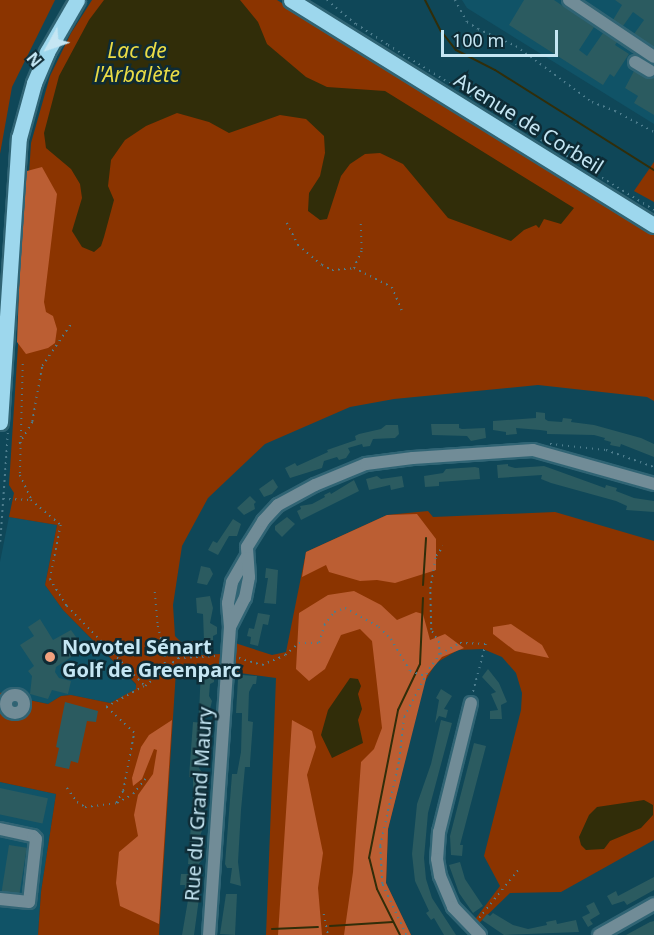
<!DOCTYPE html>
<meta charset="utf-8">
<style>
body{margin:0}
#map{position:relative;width:654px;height:935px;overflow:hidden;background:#0f4758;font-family:"Noto Sans",sans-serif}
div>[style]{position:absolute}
.built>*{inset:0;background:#105367}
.green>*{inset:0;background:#8b3400}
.forest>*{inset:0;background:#bb5e33}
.water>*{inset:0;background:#312d09}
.stream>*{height:2px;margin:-1px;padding:0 1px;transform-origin:1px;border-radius:1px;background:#312d09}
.building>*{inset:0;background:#2b5b60;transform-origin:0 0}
.path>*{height:1.5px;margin-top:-0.75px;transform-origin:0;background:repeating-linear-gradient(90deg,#4d7d8d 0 1.5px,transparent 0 6px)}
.roads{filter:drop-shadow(2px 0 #306474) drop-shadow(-2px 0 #306474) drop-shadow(0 2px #306474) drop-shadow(0 -2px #306474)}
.minor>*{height:12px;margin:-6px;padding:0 6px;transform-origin:6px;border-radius:6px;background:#718c97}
.minor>.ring{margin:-6px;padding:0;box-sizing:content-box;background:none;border:12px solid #718c97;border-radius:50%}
.major>*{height:15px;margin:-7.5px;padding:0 7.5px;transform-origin:7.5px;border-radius:7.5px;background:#9dd7ed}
.dots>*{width:16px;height:16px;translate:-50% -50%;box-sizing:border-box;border:3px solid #0e2b35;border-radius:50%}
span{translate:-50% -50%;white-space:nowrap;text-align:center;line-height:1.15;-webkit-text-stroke:5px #0e2b35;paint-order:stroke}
.street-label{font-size:20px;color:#c5e6f3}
.poi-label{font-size:20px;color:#c5e6f3;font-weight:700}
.left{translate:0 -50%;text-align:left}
.water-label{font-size:21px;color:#e9db46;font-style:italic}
.north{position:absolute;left:18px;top:18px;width:60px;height:60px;-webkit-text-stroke:4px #0e2b35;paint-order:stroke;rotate:230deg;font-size:16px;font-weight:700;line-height:24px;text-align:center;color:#c5e6f3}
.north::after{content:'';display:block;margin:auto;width:21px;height:27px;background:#c5e6f3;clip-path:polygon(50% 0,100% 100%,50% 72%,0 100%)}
.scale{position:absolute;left:441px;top:30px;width:117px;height:27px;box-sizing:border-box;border:3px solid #c5e6f3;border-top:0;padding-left:8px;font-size:18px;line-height:21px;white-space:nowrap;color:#c5e6f3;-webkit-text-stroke:4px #0e2b35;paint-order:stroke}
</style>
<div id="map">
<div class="built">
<i style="clip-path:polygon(462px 0,654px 0,654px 124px,467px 8px)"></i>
<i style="clip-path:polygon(9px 517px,57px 525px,45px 585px,63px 610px,136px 685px,136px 690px,110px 703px,71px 695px,61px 696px,48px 704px,0 693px,0 562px)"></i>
<i style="clip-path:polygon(0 782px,56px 794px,41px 892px,38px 935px,0 935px)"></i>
</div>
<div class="green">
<i style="clip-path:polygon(0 0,55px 0,12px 87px,0 154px)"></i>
<i style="clip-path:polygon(92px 0,277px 0,654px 235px,654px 401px,647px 397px,538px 385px,394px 399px,350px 407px,265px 444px,208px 498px,182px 546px,173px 605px,175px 636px,181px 642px,199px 641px,200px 655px,221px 654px,220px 671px,182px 666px,176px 671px,159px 935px,38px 935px,41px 892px,56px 794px,0 782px,0 693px,13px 690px,23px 692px,29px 700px,48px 704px,61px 696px,71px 695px,110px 703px,136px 689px,136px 684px,63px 610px,45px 585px,57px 525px,9px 517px,14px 493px,9px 485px,31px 143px,50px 76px,71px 33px)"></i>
<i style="clip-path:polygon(654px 162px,654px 202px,634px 191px)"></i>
<i style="clip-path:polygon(428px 511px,433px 517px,555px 512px,654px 541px,654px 840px,561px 892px,510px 893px,477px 925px,473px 922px,500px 886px,484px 856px,521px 710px,522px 693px,516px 673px,502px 657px,483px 649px,458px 650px,436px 663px,424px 683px,388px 829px,386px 883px,411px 935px,266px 935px,276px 678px,233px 672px,235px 643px,272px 655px,286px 652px,306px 552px,387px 515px)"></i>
</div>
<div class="forest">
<i style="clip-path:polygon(42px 167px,57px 194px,44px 302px,46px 312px,53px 316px,57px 329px,55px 343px,48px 348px,26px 354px,17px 342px,23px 186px,27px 171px)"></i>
<i style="clip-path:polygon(417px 514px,436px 539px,436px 570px,395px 583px,377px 580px,360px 581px,329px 572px,326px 565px,302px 577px,306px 552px,387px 515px)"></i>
<i style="clip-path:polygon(354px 591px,381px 605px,397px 620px,416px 612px,423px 614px,430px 640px,445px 634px,464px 648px,442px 657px,427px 675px,388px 829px,386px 883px,411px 935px,344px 935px,353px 872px,361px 762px,374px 749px,382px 728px,372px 641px,360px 629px,341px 635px,325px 669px,309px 681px,296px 669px,299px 613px,328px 595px)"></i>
<i style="clip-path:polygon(511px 624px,542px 645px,549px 658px,515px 651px,493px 634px,493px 627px)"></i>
<i style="clip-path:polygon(172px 720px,159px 924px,120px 906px,116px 883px,119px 852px,138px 836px,134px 815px,138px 795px,153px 774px,157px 750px,154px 749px,142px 779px,133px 786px,132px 778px,141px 747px,149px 735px)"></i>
<i style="clip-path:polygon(292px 720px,312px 731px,316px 747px,307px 775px,323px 853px,318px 888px,322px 935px,278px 935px)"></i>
</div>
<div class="water">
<i style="clip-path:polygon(104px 0,240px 0,258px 22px,267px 44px,306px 77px,327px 87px,385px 91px,574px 208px,561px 224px,544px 219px,539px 228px,536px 225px,524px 230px,511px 241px,448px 218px,403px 164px,380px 153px,365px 154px,350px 164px,341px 176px,327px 219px,320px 220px,308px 211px,309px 193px,320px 176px,325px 153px,324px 136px,306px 119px,280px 115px,229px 133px,209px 122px,177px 113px,146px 126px,125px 140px,111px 160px,108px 186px,114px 200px,104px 237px,101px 246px,94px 252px,82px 247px,72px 231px,82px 198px,80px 184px,71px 169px,46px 148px,44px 133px,59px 76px,89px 20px)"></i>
<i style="clip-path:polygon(350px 678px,358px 679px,361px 686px,358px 694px,362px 709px,358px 720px,363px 743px,332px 758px,321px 735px,328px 710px)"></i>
<i style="clip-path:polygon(644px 800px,653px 805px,653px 815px,641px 828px,610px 841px,604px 849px,586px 850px,581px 845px,579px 837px,589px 815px,597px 807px)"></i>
</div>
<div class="stream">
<i style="left:425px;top:0;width:35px;rotate:63deg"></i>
<i style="left:441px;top:31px;width:24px;rotate:52deg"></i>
<i style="left:456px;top:50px;width:44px;rotate:27.1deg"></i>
<i style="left:495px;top:70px;width:188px;rotate:32.2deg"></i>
<i style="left:423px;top:585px;width:47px;rotate:-86.3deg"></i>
<i style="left:330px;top:926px;width:63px;rotate:-3.6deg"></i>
<i style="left:272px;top:929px;width:46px;rotate:-2.5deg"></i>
<i style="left:400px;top:935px;width:51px;rotate:-116.6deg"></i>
<i style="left:377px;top:889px;width:32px;rotate:-104deg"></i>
<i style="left:369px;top:858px;width:151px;rotate:-78.9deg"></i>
<i style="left:398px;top:710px;width:51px;rotate:-64.4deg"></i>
<i style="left:420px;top:664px;width:66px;rotate:-87.4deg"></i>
</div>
<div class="building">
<i style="clip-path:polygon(524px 0,554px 0,594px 27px,579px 50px,587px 56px,603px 33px,617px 42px,615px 45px,629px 54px,614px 77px,610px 74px,603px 85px,509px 25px)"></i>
<i style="clip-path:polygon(615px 0,654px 0,654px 47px,634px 34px,644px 20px,633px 12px,623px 26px,613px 20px,622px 5px)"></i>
<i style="clip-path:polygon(634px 71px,646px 78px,654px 78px,654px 115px,634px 103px,638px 96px,625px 88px)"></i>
<i style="clip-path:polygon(536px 412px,545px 413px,545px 419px,548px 421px,562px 422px,563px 418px,572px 419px,571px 422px,594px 425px,641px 438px,654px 444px,654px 457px,621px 444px,620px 447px,610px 445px,611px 442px,604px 440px,605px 438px,594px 435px,547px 434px,547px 431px,540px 430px,516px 428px,517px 434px,506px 435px,506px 432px,493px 430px,493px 421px,536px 418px)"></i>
<i style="clip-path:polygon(431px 424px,459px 424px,459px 428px,462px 429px,485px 428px,486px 438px,471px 441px,467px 436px,432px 435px)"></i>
<i style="clip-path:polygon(386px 425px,398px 425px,399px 434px,395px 438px,373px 439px,370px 446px,363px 447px,362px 444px,348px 448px,350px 452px,346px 458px,339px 460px,337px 457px,324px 461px,322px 468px,290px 478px,285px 468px,295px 463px,297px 466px,328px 452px,327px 450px,356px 440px,355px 436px,359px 434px,381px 429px)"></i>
<i style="clip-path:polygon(508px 464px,508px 466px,515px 468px,544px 466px,605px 488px,606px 485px,617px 488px,616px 491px,634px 498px,654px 501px,654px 512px,626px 510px,627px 506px,616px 501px,551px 483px,541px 479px,542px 475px,498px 478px,497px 465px)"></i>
<i style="clip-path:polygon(475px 467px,479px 468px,480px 479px,439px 482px,439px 486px,425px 487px,424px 476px,443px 473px,446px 469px)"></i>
<i style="clip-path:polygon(377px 476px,381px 479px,402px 476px,404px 487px,391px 490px,390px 485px,369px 490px,366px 479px)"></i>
<i style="clip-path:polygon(273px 479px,278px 487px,272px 494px,264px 497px,259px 489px)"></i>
<i style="clip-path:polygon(354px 480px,359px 491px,301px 520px,297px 511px,301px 509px,300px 506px,312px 504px,325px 497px,324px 495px,330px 492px,331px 494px)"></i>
<i style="clip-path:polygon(250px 496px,256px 502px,254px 504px,255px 509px,244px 515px,237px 508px)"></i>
<i style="clip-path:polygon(287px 517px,295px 524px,282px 537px,275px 530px,275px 526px)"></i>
<i style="clip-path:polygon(233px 519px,241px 524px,237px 536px,229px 536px,218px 555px,208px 550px,213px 541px,217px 543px)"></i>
<i style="clip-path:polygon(201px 566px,210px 568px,213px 574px,207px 585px,197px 583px)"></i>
<i style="clip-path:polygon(266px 568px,278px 570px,276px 604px,264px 603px,268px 578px,265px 578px)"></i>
<i style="clip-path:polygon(210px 596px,213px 608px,210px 623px,217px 627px,217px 634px,213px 636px,213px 640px,204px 641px,203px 614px,197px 613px,196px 598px)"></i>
<i style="clip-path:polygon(258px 613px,270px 615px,268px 625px,263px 624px,258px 646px,250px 644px,251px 637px,247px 636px,249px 628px,254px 629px)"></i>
<i style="clip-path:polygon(40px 619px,53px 640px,71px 630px,81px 644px,73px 650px,76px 654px,56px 667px,55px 672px,59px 678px,71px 681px,68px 694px,52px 690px,48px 699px,30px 694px,32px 676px,28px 671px,34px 666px,20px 645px,34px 636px,28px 627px)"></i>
<i style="clip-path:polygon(201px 669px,211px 670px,214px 675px,214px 682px,210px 684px,209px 696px,212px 701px,209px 713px,199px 713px)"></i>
<i style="clip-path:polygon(488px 669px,499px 683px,507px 702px,501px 705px,502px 719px,490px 719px,490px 711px,498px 710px,491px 694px,496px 692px,482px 677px)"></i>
<i style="clip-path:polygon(242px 675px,257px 676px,256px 684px,253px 684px,249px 692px,248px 721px,253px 722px,250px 763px,250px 767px,245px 767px,241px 810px,238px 862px,241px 886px,230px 883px,232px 868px,227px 868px,225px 864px,232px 774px,237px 774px,241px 752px,242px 713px,236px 713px,238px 679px)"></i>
<i style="clip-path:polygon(441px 689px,452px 696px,444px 709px,448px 710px,446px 718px,439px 716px,435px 723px,439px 700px,436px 698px)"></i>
<i style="clip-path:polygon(65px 702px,98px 711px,96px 722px,87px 721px,78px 763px,71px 761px,69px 769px,55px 766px,59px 748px,56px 747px)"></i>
<i style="clip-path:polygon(441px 720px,452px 723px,428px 813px,424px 858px,426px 879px,432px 898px,456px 935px,444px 935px,434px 918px,431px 920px,426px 913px,429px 911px,415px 881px,412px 854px,417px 804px,431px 764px)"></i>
<i style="clip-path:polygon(193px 722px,204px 723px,205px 727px,199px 768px,202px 772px,201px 786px,206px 791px,202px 815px,204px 825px,199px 839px,203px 842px,202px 860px,198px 865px,188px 864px,193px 798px,193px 778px,189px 777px)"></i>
<i style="clip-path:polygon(474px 743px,486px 746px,460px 845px,463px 845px,462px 856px,451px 855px,450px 836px)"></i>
<i style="left:0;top:788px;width:49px;height:26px;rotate:12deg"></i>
<i style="left:9px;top:845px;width:18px;height:47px;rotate:9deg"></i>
<i style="clip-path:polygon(460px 862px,465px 879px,483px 906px,473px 913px,459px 893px,449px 865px)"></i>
<i style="clip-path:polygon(181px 874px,192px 874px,193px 891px,200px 891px,194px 935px,182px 935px,188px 900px,184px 900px,185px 885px,180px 885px)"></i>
<i style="clip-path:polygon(654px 877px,654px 890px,627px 905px,624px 901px,612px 905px,607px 896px,616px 891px,618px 896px)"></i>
<i style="clip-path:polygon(226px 894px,237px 894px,235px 935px,220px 934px)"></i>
<i style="clip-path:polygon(594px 902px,600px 914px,590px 920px,593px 924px,588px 927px,582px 917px,590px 913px,586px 906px)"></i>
<i style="clip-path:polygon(493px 913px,513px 925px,528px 929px,547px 925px,546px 922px,556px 920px,557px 924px,576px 920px,579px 932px,504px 935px,482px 920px,487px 914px,490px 916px)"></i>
<i style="clip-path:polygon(654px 921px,654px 935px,626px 935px,650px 922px)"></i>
</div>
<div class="path">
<i style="left:327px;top:0;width:38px;rotate:40deg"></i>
<i style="left:356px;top:24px;width:38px;rotate:33deg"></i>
<i style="left:388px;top:45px;width:313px;rotate:31.8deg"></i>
<i style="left:455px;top:0;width:25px;rotate:61deg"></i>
<i style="left:467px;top:22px;width:13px;rotate:32deg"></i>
<i style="left:478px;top:29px;width:42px;rotate:24.1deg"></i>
<i style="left:516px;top:46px;width:94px;rotate:36.4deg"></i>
<i style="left:592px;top:102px;width:25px;rotate:21deg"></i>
<i style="left:615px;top:111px;width:44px;rotate:28.3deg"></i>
<i style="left:287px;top:223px;width:25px;rotate:63deg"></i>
<i style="left:298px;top:245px;width:31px;rotate:40deg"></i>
<i style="left:322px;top:265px;width:11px;rotate:27deg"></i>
<i style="left:332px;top:270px;width:21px;rotate:-5deg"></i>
<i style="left:361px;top:224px;width:27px;rotate:88deg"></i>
<i style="left:362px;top:251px;width:19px;rotate:115deg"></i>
<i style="left:354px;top:268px;width:42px;rotate:26.6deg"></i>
<i style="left:392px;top:287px;width:28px;rotate:67deg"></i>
<i style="left:23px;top:364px;width:111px;rotate:91.5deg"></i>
<i style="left:20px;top:475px;width:26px;rotate:65deg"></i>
<i style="left:19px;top:444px;width:26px;rotate:-59deg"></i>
<i style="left:32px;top:422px;width:57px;rotate:-79.9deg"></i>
<i style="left:42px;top:366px;width:51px;rotate:-55.4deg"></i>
<i style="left:550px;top:444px;width:56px;rotate:6.1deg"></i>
<i style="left:606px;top:450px;width:51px;rotate:19.5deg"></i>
<i style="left:3px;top:499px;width:28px;rotate:2deg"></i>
<i style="left:31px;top:500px;width:39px;rotate:40deg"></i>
<i style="left:61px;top:525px;width:55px;rotate:101.5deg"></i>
<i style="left:50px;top:579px;width:32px;rotate:58deg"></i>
<i style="left:67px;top:606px;width:112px;rotate:45.7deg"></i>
<i style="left:145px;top:686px;width:43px;rotate:-40.3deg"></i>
<i style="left:178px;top:658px;width:38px;rotate:-3deg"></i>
<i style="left:0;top:542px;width:113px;rotate:-86deg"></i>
<i style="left:155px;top:592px;width:34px;rotate:85deg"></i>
<i style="left:158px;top:626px;width:31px;rotate:77deg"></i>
<i style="left:165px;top:656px;width:13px;rotate:90deg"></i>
<i style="left:440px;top:654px;width:23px;rotate:-29deg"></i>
<i style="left:460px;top:643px;width:26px;rotate:2deg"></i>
<i style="left:486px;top:644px;width:51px;rotate:104.9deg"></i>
<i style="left:239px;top:658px;width:24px;rotate:17deg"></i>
<i style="left:262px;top:665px;width:25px;rotate:-23deg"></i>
<i style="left:285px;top:655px;width:18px;rotate:-41deg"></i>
<i style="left:299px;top:643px;width:20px"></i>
<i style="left:319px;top:643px;width:19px;rotate:-74deg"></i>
<i style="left:324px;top:625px;width:16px;rotate:-52deg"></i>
<i style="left:334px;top:612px;width:12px;rotate:-20deg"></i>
<i style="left:345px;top:608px;width:39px;rotate:29deg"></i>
<i style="left:379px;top:627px;width:17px;rotate:45deg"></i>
<i style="left:391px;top:639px;width:37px;rotate:59deg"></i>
<i style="left:410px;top:671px;width:16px;rotate:18deg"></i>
<i style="left:67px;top:788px;width:17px;rotate:54deg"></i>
<i style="left:77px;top:802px;width:9px;rotate:32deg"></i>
<i style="left:85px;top:807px;width:31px;rotate:-7deg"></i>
<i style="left:116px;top:803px;width:14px;rotate:-60deg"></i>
<i style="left:123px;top:791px;width:59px;rotate:-79.3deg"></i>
<i style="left:134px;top:733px;width:38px;rotate:-137deg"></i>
<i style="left:106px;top:707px;width:43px;rotate:-28.9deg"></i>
<i style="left:117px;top:803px;width:18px;rotate:-29deg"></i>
<i style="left:133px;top:794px;width:22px;rotate:-51deg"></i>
<i style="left:324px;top:914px;width:21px;rotate:79deg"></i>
<i style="left:479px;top:918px;width:62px;rotate:-50.9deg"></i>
<i style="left:406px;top:935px;width:56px;rotate:-115.2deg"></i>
<i style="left:382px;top:884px;width:38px;rotate:-93deg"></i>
<i style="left:380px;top:846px;width:88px;rotate:-77.5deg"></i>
<i style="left:399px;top:760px;width:43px;rotate:-83.4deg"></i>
<i style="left:404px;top:717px;width:54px;rotate:-62.5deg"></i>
<i style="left:429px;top:669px;width:17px;rotate:-54deg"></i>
<i style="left:439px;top:655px;width:12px;rotate:-90deg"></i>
<i style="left:439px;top:643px;width:15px;rotate:-122deg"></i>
<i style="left:431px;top:630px;width:41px;rotate:-91.4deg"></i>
<i style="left:430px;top:589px;width:34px;rotate:-80deg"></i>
<i style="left:436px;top:556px;width:12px;rotate:-55deg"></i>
</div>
<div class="roads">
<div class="minor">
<i style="left:569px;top:0;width:102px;rotate:33.8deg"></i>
<i style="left:635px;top:62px;width:17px;rotate:31deg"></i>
<i style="left:230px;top:627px;width:24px;rotate:-95deg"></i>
<i style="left:228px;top:603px;width:21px;rotate:-79deg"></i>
<i style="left:232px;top:582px;width:28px;rotate:-60deg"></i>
<i class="ring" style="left:6px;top:695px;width:6px;height:6px"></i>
<i style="left:471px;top:703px;width:133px;rotate:103.9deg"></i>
<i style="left:439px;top:832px;width:27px;rotate:94deg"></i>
<i style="left:437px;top:859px;width:17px;rotate:80deg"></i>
<i style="left:440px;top:876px;width:34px;rotate:67deg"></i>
<i style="left:453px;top:907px;width:39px;rotate:46deg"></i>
<i style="left:0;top:829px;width:34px;rotate:12deg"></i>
<i style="left:33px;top:836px;width:4px;rotate:45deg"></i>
<i style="left:36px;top:839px;width:63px;rotate:96.3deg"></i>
<i style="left:29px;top:902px;width:29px;rotate:-174deg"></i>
<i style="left:209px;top:935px;width:309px;rotate:-86.1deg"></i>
<i style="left:230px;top:627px;width:33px;rotate:-63deg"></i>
<i style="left:245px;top:598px;width:21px;rotate:-79deg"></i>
<i style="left:249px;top:577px;width:30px;rotate:-94deg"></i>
<i style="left:247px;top:547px;width:31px;rotate:-58deg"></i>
<i style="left:263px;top:521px;width:22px;rotate:-47deg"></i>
<i style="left:278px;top:505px;width:42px;rotate:-28.4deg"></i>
<i style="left:315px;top:485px;width:55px;rotate:-22.4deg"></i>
<i style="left:366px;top:464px;width:47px;rotate:-7.3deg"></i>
<i style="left:413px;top:458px;width:120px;rotate:-3.8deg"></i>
<i style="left:533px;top:450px;width:126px;rotate:15.7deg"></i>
<i style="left:599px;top:935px;width:63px;rotate:-29.4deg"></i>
</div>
<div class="major">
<i style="left:291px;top:0;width:427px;rotate:31.8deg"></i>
<i style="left:0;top:422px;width:285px;rotate:-86.2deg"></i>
<i style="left:19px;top:138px;width:57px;rotate:-74.7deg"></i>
<i style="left:34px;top:83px;width:34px;rotate:-67deg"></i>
<i style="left:47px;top:52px;width:60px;rotate:-60deg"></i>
</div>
</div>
<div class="dots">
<i style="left:50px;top:657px;background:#f2a17e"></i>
</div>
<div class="street-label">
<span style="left:529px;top:123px;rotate:32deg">Avenue de Corbeil</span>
<span style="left:198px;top:804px;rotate:-86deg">Rue du Grand Maury</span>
</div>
<div class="poi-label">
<span class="left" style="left:62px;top:658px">Novotel Sénart<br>Golf de Greenparc</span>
</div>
<div class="water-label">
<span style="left:137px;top:62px">Lac de<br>l'Arbalète</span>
</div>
<div class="north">N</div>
<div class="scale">100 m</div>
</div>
